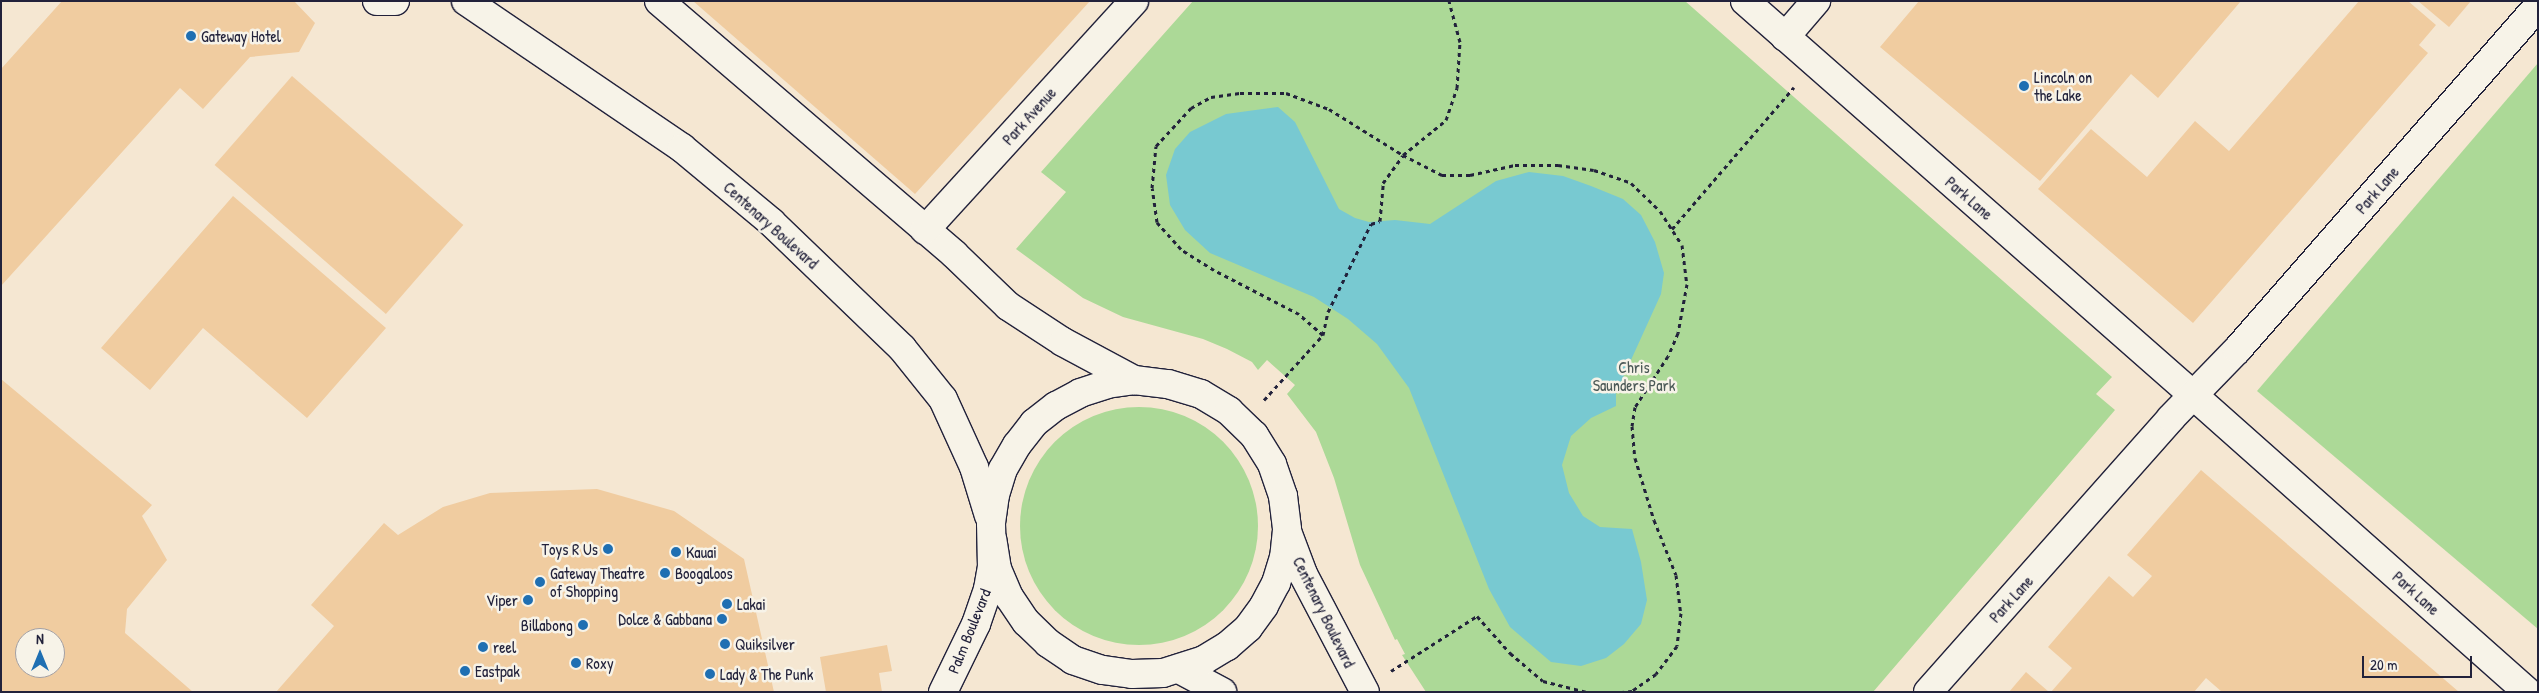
<!DOCTYPE html>
<style>
body{margin:0}
#map{position:relative;width:2539px;height:693px;overflow:hidden;background:#f5e7d2;font-family:"Patrick Hand",sans-serif}
div>[style]{position:absolute}
.green>*{inset:0;background:#acd997}
.round{border-radius:50%}
.water>*{inset:0;background:#78c9d1}
.building>*{inset:0;background:#f0cca0;transform-origin:0 0}
.path>*{height:3px;margin-top:-1.5px;transform-origin:0;background:repeating-linear-gradient(90deg,#22223b 0 4px,transparent 0 8px)}
.roads{filter:drop-shadow(1px 0 #22223b) drop-shadow(-1px 0 #22223b) drop-shadow(0 1px #22223b) drop-shadow(0 -1px #22223b)}
.minor>*{height:28px;margin:-14px;padding:0 14px;transform-origin:14px;border-radius:14px;background:#f7f3e8}
.dots>*{width:14px;height:14px;translate:-50% -50%;box-sizing:border-box;border:2px solid #f7f3e8;border-radius:50%}
span{translate:-50% -50%;white-space:nowrap;text-align:center;line-height:1.15;-webkit-text-stroke:5px #f7f3e8;paint-order:stroke}
.poi-label{font-size:16px;color:#22223b}
.left{translate:0 -50%;text-align:left}
.right{translate:-100% -50%;text-align:right}
.street-label{font-size:16px;color:#22223b}
.park-label{font-size:16px;color:#4b5957}
.frame{position:absolute;inset:0;border:2px solid #22223b;pointer-events:none}
.north{position:absolute;left:15px;top:628px;width:50px;height:50px;box-sizing:border-box;background:#f7f3e8;border:1px solid #a29fa3;border-radius:50%;rotate:0deg;font-size:14px;font-weight:700;line-height:20px;text-align:center;color:#22223b}
.north::after{content:'';display:block;margin:auto;width:18px;height:22px;background:#1f6fb2;clip-path:polygon(50% 0,100% 100%,50% 72%,0 100%)}
.scale{position:absolute;left:2362px;top:656px;width:110px;height:22px;box-sizing:border-box;border:2px solid #22223b;border-top:0;padding-left:6px;font-size:15px;line-height:18px;white-space:nowrap;color:#22223b;-webkit-text-stroke:4px #f7f3e8;paint-order:stroke}
</style>
<div id="map">
<div class="green">
<i style="clip-path:polygon(1193px 1px,1685px 1px,2112px 377px,2096px 394px,2115px 410px,1873px 692px,1426px 692px,1402px 655px,1405px 654px,1397px 639px,1395px 640px,1360px 565px,1334px 478px,1316px 432px,1287px 394px,1295px 385px,1267px 360px,1258px 370px,1252px 362px,1227px 349px,1203px 339px,1123px 317px,1083px 298px,1016px 249px,1066px 192px,1041px 172px)"></i>
<i style="clip-path:polygon(2538px 63px,2538px 629px,2257px 391px)"></i>
<i class="round" style="left:1020px;top:407px;width:238px;height:238px"></i>
</div>
<div class="water">
<i style="clip-path:polygon(1278px 107px,1295px 122px,1339px 209px,1355px 218px,1369px 222px,1395px 220px,1430px 224px,1496px 181px,1529px 172px,1563px 176px,1591px 186px,1623px 199px,1641px 215px,1655px 242px,1664px 273px,1661px 294px,1616px 393px,1616px 406px,1591px 418px,1571px 436px,1562px 465px,1569px 493px,1583px 516px,1600px 527px,1632px 529px,1641px 562px,1647px 600px,1641px 624px,1624px 644px,1606px 658px,1581px 666px,1551px 662px,1510px 627px,1489px 589px,1409px 388px,1377px 344px,1348px 319px,1314px 297px,1210px 253px,1185px 230px,1170px 205px,1166px 175px,1175px 149px,1190px 132px,1226px 114px)"></i>
</div>
<div class="building">
<i style="clip-path:polygon(62px 1px,294px 1px,315px 23px,299px 52px,250px 57px,203px 109px,180px 88px,1px 286px,1px 69px)"></i>
<i style="clip-path:polygon(693px 1px,1090px 1px,915px 194px)"></i>
<i style="clip-path:polygon(1919px 1px,2241px 1px,2158px 98px,2131px 74px,2040px 181px,1880px 47px)"></i>
<i style="clip-path:polygon(2359px 1px,2408px 1px,2436px 25px,2419px 45px,2428px 53px,2193px 323px,2038px 189px,2091px 129px,2147px 177px,2195px 121px,2229px 151px)"></i>
<i style="clip-path:polygon(2418px 1px,2471px 1px,2449px 27px)"></i>
<i style="left:292px;top:76px;width:227px;height:118px;rotate:41deg"></i>
<i style="clip-path:polygon(233px 196px,386px 328px,307px 418px,203px 328px,150px 390px,101px 348px)"></i>
<i style="clip-path:polygon(evenodd,1px 379px,152px 505px,142px 516px,167px 560px,127px 609px,125px 633px,193px 692px,1px 692px,1px 379px,25px 638px,55px 638px,55px 668px,25px 668px,25px 638px)"></i>
<i style="clip-path:polygon(2201px 470px,2459px 692px,2222px 692px,2206px 678px,2194px 692px,2051px 692px,2072px 668px,2048px 647px,2109px 576px,2133px 597px,2152px 576px,2127px 555px)"></i>
<i style="clip-path:polygon(597px 489px,674px 511px,744px 559px,774px 692px,276px 692px,334px 626px,311px 605px,384px 523px,398px 535px,443px 507px,490px 493px)"></i>
<i style="clip-path:polygon(887px 645px,892px 671px,879px 673px,882px 692px,826px 692px,820px 657px)"></i>
<i style="clip-path:polygon(2026px 672px,2049px 692px,2009px 692px)"></i>
</div>
<div class="path">
<i style="left:1672px;top:229px;width:187px;rotate:-49.3deg"></i>
<i style="left:1323px;top:335px;width:24px;rotate:-78deg"></i>
<i style="left:1328px;top:312px;width:98px;rotate:-64deg"></i>
<i style="left:1371px;top:224px;width:9px;rotate:-18deg"></i>
<i style="left:1380px;top:221px;width:38px;rotate:-85deg"></i>
<i style="left:1383px;top:183px;width:34px;rotate:-54deg"></i>
<i style="left:1403px;top:155px;width:55px;rotate:-39.1deg"></i>
<i style="left:1446px;top:120px;width:34px;rotate:-71deg"></i>
<i style="left:1457px;top:88px;width:46px;rotate:-86.3deg"></i>
<i style="left:1460px;top:42px;width:42px;rotate:-105deg"></i>
<i style="left:1264px;top:400px;width:88px;rotate:-47.8deg"></i>
<i style="left:1323px;top:335px;width:32px;rotate:-139deg"></i>
<i style="left:1299px;top:314px;width:96px;rotate:-152.6deg"></i>
<i style="left:1214px;top:270px;width:39px;rotate:-148deg"></i>
<i style="left:1181px;top:249px;width:36px;rotate:-132deg"></i>
<i style="left:1157px;top:222px;width:34px;rotate:-98deg"></i>
<i style="left:1152px;top:188px;width:42px;rotate:-84.6deg"></i>
<i style="left:1156px;top:146px;width:52px;rotate:-47.4deg"></i>
<i style="left:1191px;top:108px;width:23px;rotate:-29deg"></i>
<i style="left:1211px;top:97px;width:29px;rotate:-8deg"></i>
<i style="left:1240px;top:93px;width:46px"></i>
<i style="left:1286px;top:93px;width:46px;rotate:20.4deg"></i>
<i style="left:1329px;top:109px;width:87px;rotate:31.9deg"></i>
<i style="left:1403px;top:155px;width:44px;rotate:27.1deg"></i>
<i style="left:1442px;top:175px;width:28px"></i>
<i style="left:1470px;top:175px;width:46px;rotate:-12.5deg"></i>
<i style="left:1515px;top:165px;width:43px"></i>
<i style="left:1558px;top:165px;width:36px;rotate:8deg"></i>
<i style="left:1594px;top:170px;width:39px;rotate:19deg"></i>
<i style="left:1631px;top:183px;width:40px;rotate:44deg"></i>
<i style="left:1660px;top:211px;width:40px;rotate:57.1deg"></i>
<i style="left:1682px;top:245px;width:39px;rotate:83deg"></i>
<i style="left:1687px;top:284px;width:50px;rotate:100.4deg"></i>
<i style="left:1678px;top:333px;width:25px;rotate:113deg"></i>
<i style="left:1668px;top:356px;width:61px;rotate:122.9deg"></i>
<i style="left:1635px;top:407px;width:19px;rotate:99deg"></i>
<i style="left:1632px;top:426px;width:32px;rotate:85deg"></i>
<i style="left:1635px;top:458px;width:65px;rotate:73deg"></i>
<i style="left:1654px;top:520px;width:59px;rotate:68.2deg"></i>
<i style="left:1676px;top:575px;width:38px;rotate:83deg"></i>
<i style="left:1681px;top:613px;width:33px;rotate:97deg"></i>
<i style="left:1677px;top:646px;width:35px;rotate:127deg"></i>
<i style="left:1656px;top:674px;width:29px;rotate:145deg"></i>
<i style="left:1632px;top:691px;width:10px;rotate:174deg"></i>
<i style="left:1391px;top:671px;width:102px;rotate:-32.6deg"></i>
<i style="left:1477px;top:616px;width:50px;rotate:48.3deg"></i>
<i style="left:1510px;top:653px;width:43px;rotate:40.3deg"></i>
<i style="left:1543px;top:681px;width:45px;rotate:14deg"></i>
</div>
<div class="roads">
<div class="minor">
<i style="left:377px;top:1px;width:18px"></i>
<i style="left:466px;top:1px;width:261px;rotate:34.2deg"></i>
<i style="left:682px;top:148px;width:116px;rotate:39.7deg"></i>
<i style="left:771px;top:222px;width:182px;rotate:43.9deg"></i>
<i style="left:902px;top:348px;width:65px;rotate:51.2deg"></i>
<i style="left:943px;top:399px;width:75px;rotate:65.5deg"></i>
<i style="left:974px;top:467px;width:51px;rotate:73deg"></i>
<i style="left:659px;top:1px;width:389px;rotate:40.6deg"></i>
<i style="left:954px;top:254px;width:75px;rotate:43.9deg"></i>
<i style="left:1008px;top:306px;width:66px;rotate:33.2deg"></i>
<i style="left:1063px;top:342px;width:81px;rotate:28.2deg"></i>
<i style="left:1745px;top:1px;width:597px;rotate:41.33deg"></i>
<i style="left:2193px;top:395px;width:447px;rotate:41.6deg"></i>
<i style="left:1785px;top:37px;width:48px;rotate:-49.3deg"></i>
<i style="left:925px;top:230px;width:310px;rotate:-47.6deg"></i>
<i style="left:1288px;top:534px;width:43px;rotate:69.4deg"></i>
<i style="left:1303px;top:574px;width:133px;rotate:62.3deg"></i>
<i style="left:1179px;top:669px;width:49px;rotate:28.1deg"></i>
<i style="left:943px;top:692px;width:76px;rotate:-64.1deg"></i>
<i style="left:976px;top:624px;width:37px;rotate:-71deg"></i>
<i style="left:988px;top:589px;width:22px;rotate:-80deg"></i>
<i style="left:992px;top:567px;width:44px;rotate:-91.3deg"></i>
<i style="left:991px;top:523px;width:28px;rotate:-82deg"></i>
<i style="left:995px;top:495px;width:27px;rotate:-73deg"></i>
<i style="left:1003px;top:469px;width:28px;rotate:-60deg"></i>
<i style="left:1017px;top:445px;width:28px;rotate:-52deg"></i>
<i style="left:1034px;top:423px;width:28px;rotate:-38deg"></i>
<i style="left:1056px;top:406px;width:27px;rotate:-28deg"></i>
<i style="left:1080px;top:393px;width:28px;rotate:-18deg"></i>
<i style="left:1107px;top:384px;width:27px;rotate:-8deg"></i>
<i style="left:1134px;top:380px;width:34px;rotate:7deg"></i>
<i style="left:1168px;top:384px;width:34px;rotate:17deg"></i>
<i style="left:1201px;top:394px;width:33px;rotate:31deg"></i>
<i style="left:1229px;top:411px;width:35px;rotate:44deg"></i>
<i style="left:1254px;top:435px;width:34px;rotate:58deg"></i>
<i style="left:1272px;top:464px;width:34px;rotate:71deg"></i>
<i style="left:1283px;top:496px;width:34px;rotate:83deg"></i>
<i style="left:1287px;top:530px;width:27px;rotate:96deg"></i>
<i style="left:1284px;top:557px;width:27px;rotate:107deg"></i>
<i style="left:1276px;top:583px;width:26px;rotate:118deg"></i>
<i style="left:1264px;top:606px;width:27px;rotate:126deg"></i>
<i style="left:1248px;top:628px;width:28px;rotate:139deg"></i>
<i style="left:1227px;top:646px;width:27px;rotate:149deg"></i>
<i style="left:1204px;top:660px;width:43px;rotate:162.4deg"></i>
<i style="left:1163px;top:673px;width:31px;rotate:178deg"></i>
<i style="left:1132px;top:674px;width:30px;rotate:-172deg"></i>
<i style="left:1102px;top:670px;width:31px;rotate:-161deg"></i>
<i style="left:1073px;top:660px;width:30px;rotate:-146deg"></i>
<i style="left:1048px;top:643px;width:30px;rotate:-136deg"></i>
<i style="left:1026px;top:622px;width:30px;rotate:-124deg"></i>
<i style="left:1009px;top:597px;width:30px;rotate:-113deg"></i>
<i style="left:997px;top:569px;width:30px;rotate:-99deg"></i>
<i style="left:1928px;top:692px;width:366px;rotate:-48.4deg"></i>
<i style="left:2171px;top:418px;width:95px;rotate:-45.9deg"></i>
<i style="left:2237px;top:350px;width:457px;rotate:-48.8deg"></i>
</div>
</div>
<div class="dots">
<i style="left:191px;top:36px;background:#1f6fb2"></i>
<i style="left:2024px;top:86px;background:#1f6fb2"></i>
<i style="left:608px;top:549px;background:#1f6fb2"></i>
<i style="left:676px;top:552px;background:#1f6fb2"></i>
<i style="left:665px;top:573px;background:#1f6fb2"></i>
<i style="left:540px;top:582px;background:#1f6fb2"></i>
<i style="left:528px;top:600px;background:#1f6fb2"></i>
<i style="left:727px;top:604px;background:#1f6fb2"></i>
<i style="left:722px;top:619px;background:#1f6fb2"></i>
<i style="left:583px;top:625px;background:#1f6fb2"></i>
<i style="left:725px;top:644px;background:#1f6fb2"></i>
<i style="left:483px;top:647px;background:#1f6fb2"></i>
<i style="left:576px;top:663px;background:#1f6fb2"></i>
<i style="left:465px;top:671px;background:#1f6fb2"></i>
<i style="left:710px;top:674px;background:#1f6fb2"></i>
</div>
<div class="poi-label">
<span class="left" style="left:201px;top:36px">Gateway Hotel</span>
<span class="left" style="left:2034px;top:86px">Lincoln on<br>the Lake</span>
<span class="right" style="left:598px;top:549px">Toys R Us</span>
<span class="left" style="left:686px;top:552px">Kauai</span>
<span class="left" style="left:550px;top:582px">Gateway Theatre<br>of Shopping</span>
<span class="left" style="left:675px;top:573px">Boogaloos</span>
<span class="right" style="left:518px;top:600px">Viper</span>
<span class="left" style="left:737px;top:604px">Lakai</span>
<span class="right" style="left:712px;top:619px">Dolce &amp; Gabbana</span>
<span class="right" style="left:573px;top:625px">Billabong</span>
<span class="left" style="left:735px;top:644px">Quiksilver</span>
<span class="left" style="left:493px;top:647px">reel</span>
<span class="left" style="left:586px;top:663px">Roxy</span>
<span class="left" style="left:475px;top:671px">Eastpak</span>
<span class="left" style="left:720px;top:674px">Lady &amp; The Punk</span>
</div>
<div class="street-label">
<span style="left:1029px;top:116px;rotate:-48deg">Park Avenue</span>
<span style="left:2377px;top:190px;rotate:-49deg">Park Lane</span>
<span style="left:1969px;top:198px;rotate:41deg">Park Lane</span>
<span style="left:771px;top:225px;rotate:42deg">Centenary Boulevard</span>
<span style="left:2416px;top:593px;rotate:42deg">Park Lane</span>
<span style="left:2011px;top:599px;rotate:-48deg">Park Lane</span>
<span style="left:1324px;top:612px;rotate:64deg">Centenary Boulevard</span>
<span style="left:969px;top:631px;rotate:-68deg">Palm Boulevard</span>
</div>
<div class="park-label">
<span style="left:1634px;top:376px">Chris<br>Saunders Park</span>
</div>
<div class="frame"></div>
<div class="north">N</div>
<div class="scale">20 m</div>
</div>
